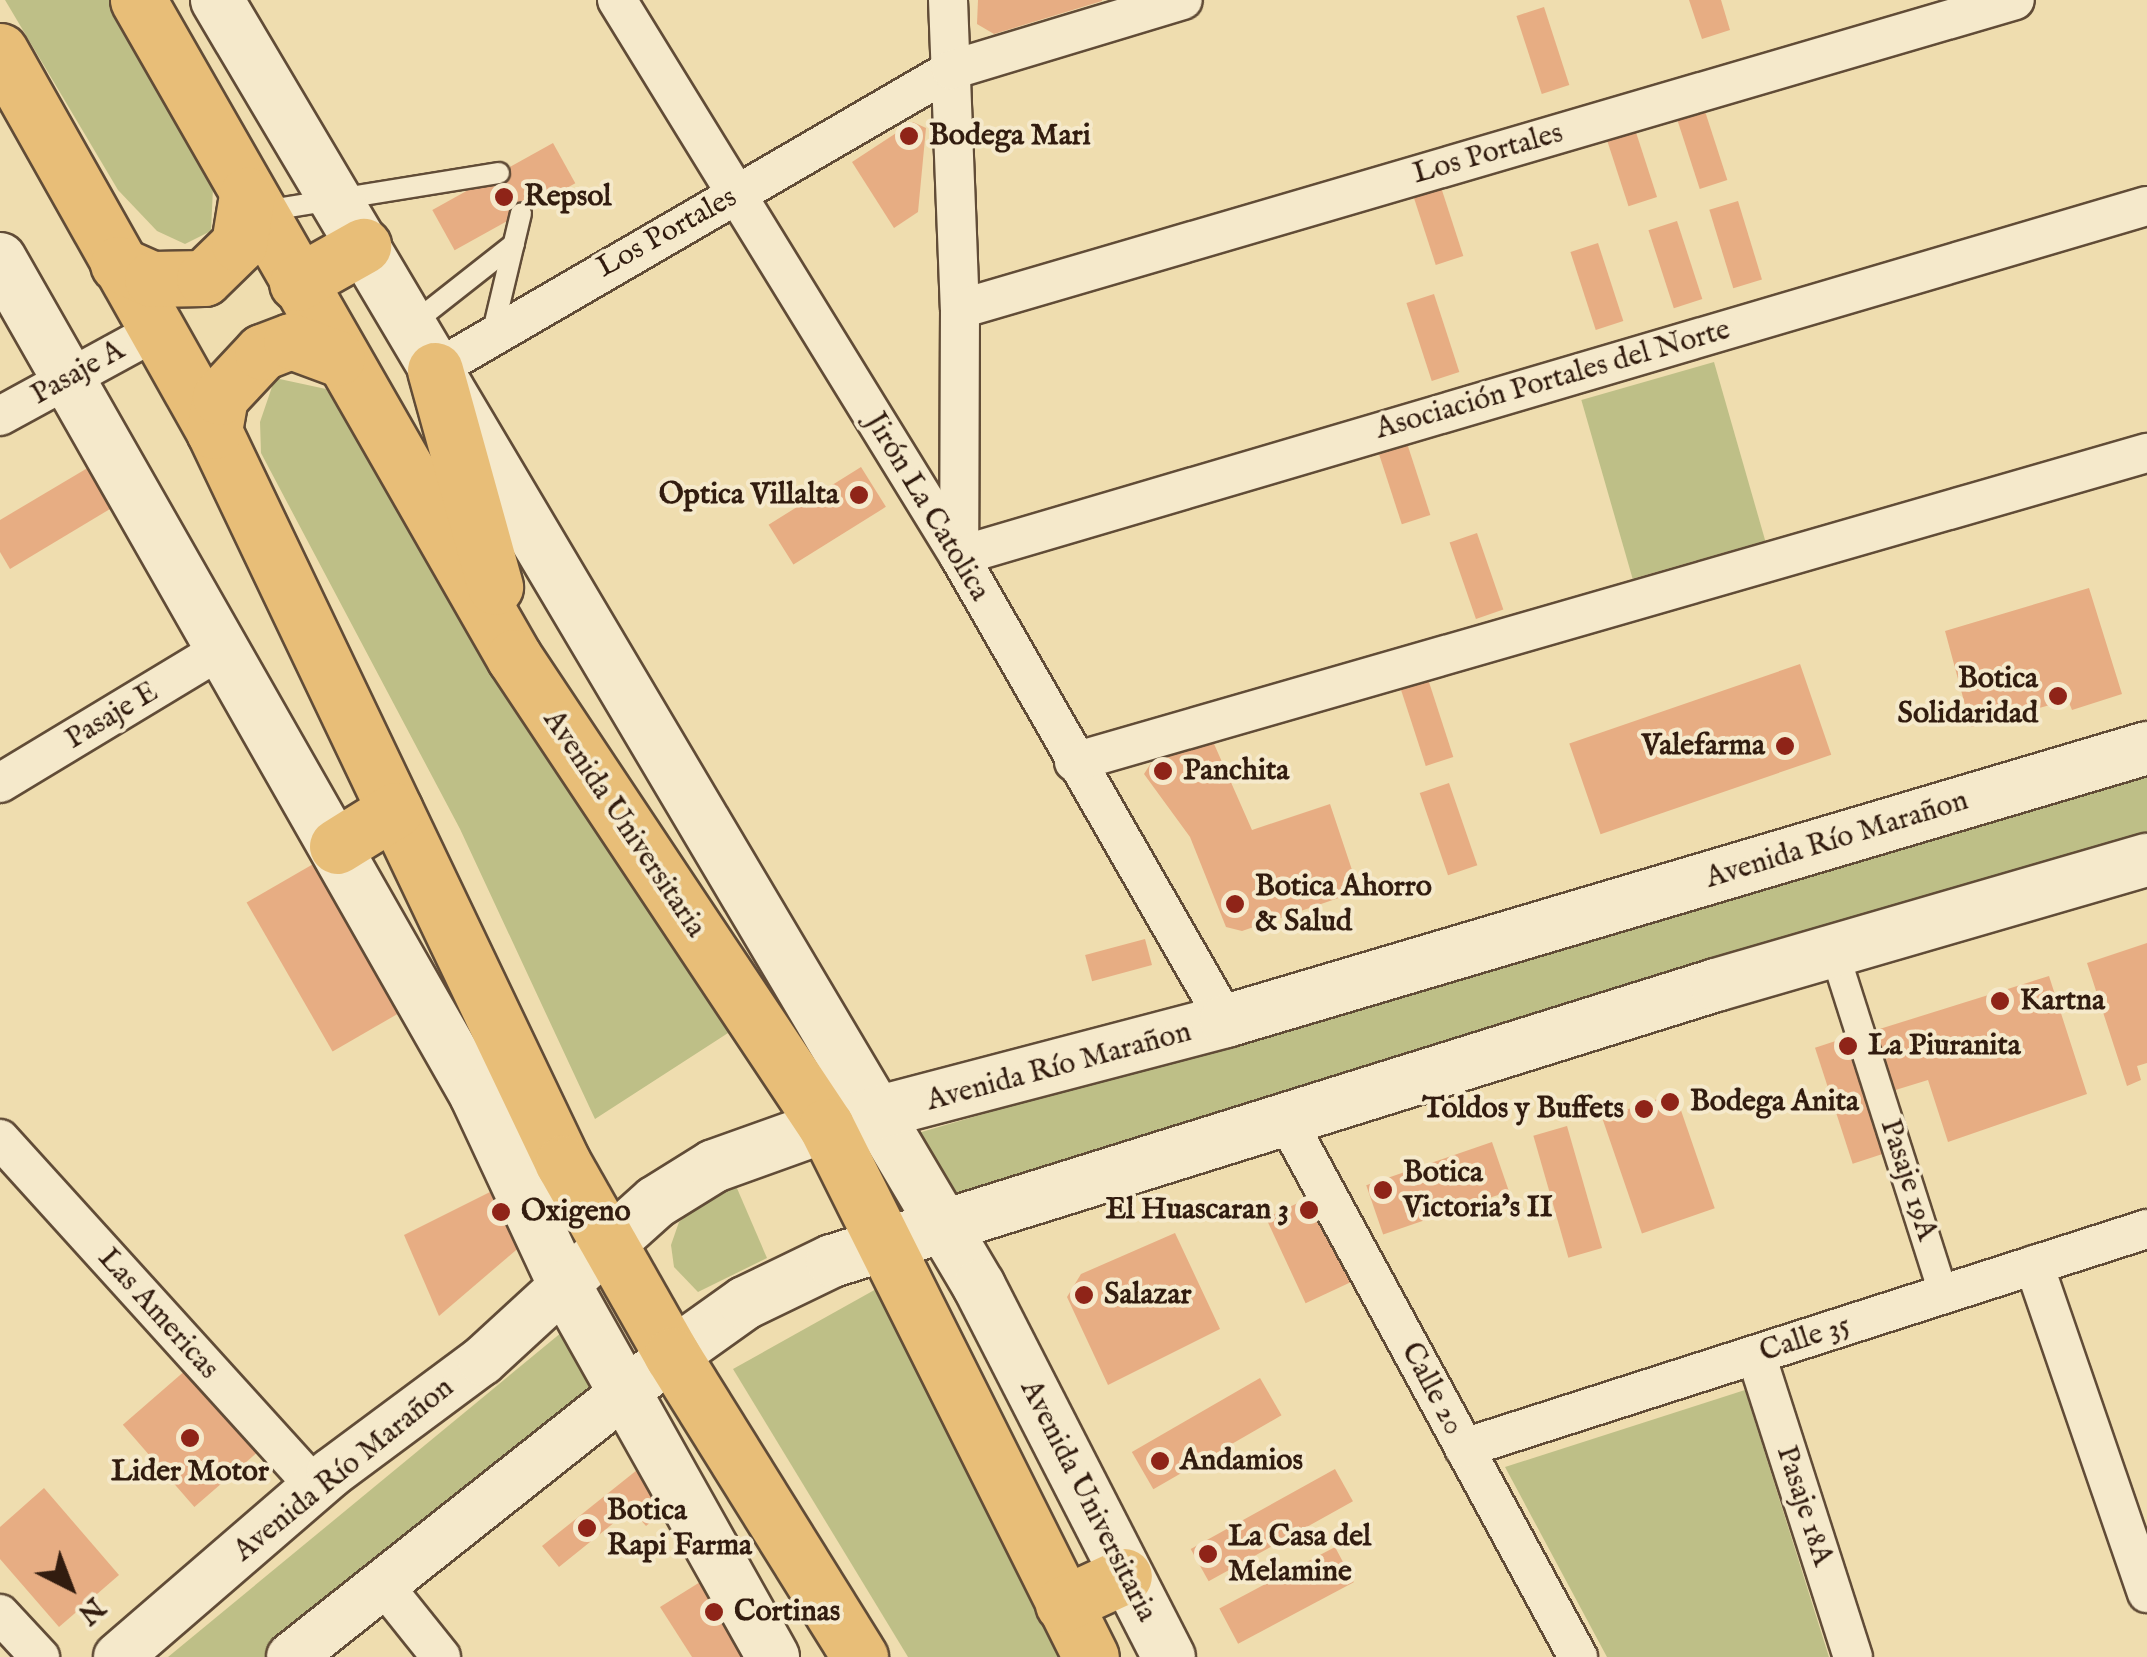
<!DOCTYPE html>
<meta charset="utf-8">
<style>
body{margin:0}
#map{position:relative;width:2147px;height:1657px;overflow:hidden;background:#efddaf;font-family:"IM FELL English",serif}
div>[style]{position:absolute}
.green>*{inset:0;background:#bebf87;transform-origin:0 0}
.building>*{inset:0;background:#e7ad83;transform-origin:0 0}
.roads{filter:drop-shadow(2px 0 #614c37) drop-shadow(-2px 0 #614c37) drop-shadow(0 2px #614c37) drop-shadow(0 -2px #614c37)}
.service>*{height:20px;margin:-10px;padding:0 10px;transform-origin:10px;border-radius:10px;background:#f5e9cb}
.pedestrian>*{height:28px;margin:-14px;padding:0 14px;transform-origin:14px;border-radius:14px;background:#f5e9cb}
.minor>*{height:38px;margin:-19px;padding:0 19px;transform-origin:19px;border-radius:19px;background:#f5e9cb}
.tertiary>*{height:48px;margin:-24px;padding:0 24px;transform-origin:24px;border-radius:24px;background:#f5e9cb}
.secondary>*{height:52px;margin:-26px;padding:0 26px;transform-origin:26px;border-radius:26px;background:#f5e9cb}
.primary>*{height:55px;margin:-27.5px;padding:0 27.5px;transform-origin:27.5px;border-radius:27.5px;background:#e8be78}
.dots>*{width:28px;height:28px;translate:-50% -50%;box-sizing:border-box;border:5px solid #f5e9cb;border-radius:50%}
span{translate:-50% -50%;white-space:nowrap;text-align:center;line-height:1.15;-webkit-text-stroke:8px #f5e9cb;paint-order:stroke}
.poi-label{font-size:30px;color:#321c0f;font-weight:700}
.left{translate:0 -50%;text-align:left}
.right{translate:-100% -50%;text-align:right}
.street-label{font-size:30px;color:#321c0f}
.north{position:absolute;left:20px;top:1537px;width:100px;height:100px;-webkit-text-stroke:8px #f5e9cb;paint-order:stroke;rotate:138deg;font-size:28px;font-weight:700;line-height:40px;text-align:center;color:#321c0f}
.north::after{content:'';display:block;margin:auto;width:35px;height:45px;background:#321c0f;clip-path:polygon(50% 0,100% 100%,50% 72%,0 100%)}
</style>
<div id="map">
<div class="green">
<i style="clip-path:polygon(5px 0,114px 0,213px 188px,211px 231px,185px 244px,157px 231px,118px 190px)"></i>
<i style="left:1714px;top:362px;width:186px;height:138px;rotate:74deg"></i>
<i style="clip-path:polygon(275px 378px,326px 389px,460px 604px,742px 1024px,595px 1119px,460px 829px,261px 453px,260px 422px)"></i>
<i style="clip-path:polygon(2147px 776px,2147px 839px,913px 1206px,880px 1144px)"></i>
<i style="clip-path:polygon(733px 1179px,767px 1258px,698px 1292px,674px 1267px,671px 1245px,679px 1222px)"></i>
<i style="clip-path:polygon(878px 1288px,1066px 1657px,908px 1657px,733px 1369px)"></i>
<i style="clip-path:polygon(573px 1323px,608px 1375px,264px 1657px,168px 1657px)"></i>
<i style="clip-path:polygon(1745px 1390px,1829px 1657px,1607px 1657px,1505px 1467px)"></i>
</div>
<div class="building">
<i style="clip-path:polygon(978px 0,1102px 0,1102px 1px,994px 34px,977px 24px)"></i>
<i style="clip-path:polygon(1689px 0,1721px 0,1730px 30px,1702px 39px)"></i>
<i style="left:1544px;top:7px;width:82px;height:29px;rotate:72deg"></i>
<i style="left:1702px;top:102px;width:82px;height:29px;rotate:72deg"></i>
<i style="left:1632px;top:120px;width:81px;height:30px;rotate:72deg"></i>
<i style="clip-path:polygon(913px 122px,926px 128px,918px 212px,894px 228px,852px 162px)"></i>
<i style="left:553px;top:143px;width:46px;height:138px;rotate:61deg"></i>
<i style="left:1438px;top:178px;width:82px;height:29px;rotate:72deg"></i>
<i style="left:1738px;top:201px;width:82px;height:30px;rotate:73deg"></i>
<i style="left:1677px;top:221px;width:82px;height:30px;rotate:72deg"></i>
<i style="left:1598px;top:243px;width:82px;height:29px;rotate:72deg"></i>
<i style="left:1434px;top:294px;width:82px;height:29px;rotate:72deg"></i>
<i style="left:1405px;top:437px;width:82px;height:30px;rotate:72deg"></i>
<i style="clip-path:polygon(101px 460px,125px 500px,10px 569px,0 552px,0 520px)"></i>
<i style="left:861px;top:467px;width:47px;height:109px;rotate:58deg"></i>
<i style="left:1477px;top:533px;width:81px;height:29px;rotate:71deg"></i>
<i style="clip-path:polygon(2089px 588px,2122px 694px,2072px 710px,2068px 700px,1971px 727px,1945px 631px)"></i>
<i style="left:1800px;top:664px;width:96px;height:244px;rotate:71deg"></i>
<i style="left:1428px;top:679px;width:82px;height:29px;rotate:72deg"></i>
<i style="clip-path:polygon(1211px 737px,1252px 830px,1330px 804px,1359px 891px,1242px 931px,1226px 927px,1190px 837px,1144px 774px,1151px 763px)"></i>
<i style="left:1449px;top:783px;width:87px;height:31px;rotate:71deg"></i>
<i style="left:315px;top:863px;width:172px;height:79px;rotate:60deg"></i>
<i style="left:1145px;top:939px;width:27px;height:62px;rotate:75deg"></i>
<i style="clip-path:polygon(2147px 943px,2147px 1063px,2137px 1066px,2141px 1080px,2127px 1086px,2087px 963px)"></i>
<i style="clip-path:polygon(2049px 976px,2087px 1094px,1948px 1142px,1928px 1080px,1889px 1092px,1870px 1032px)"></i>
<i style="left:1854px;top:1035px;width:122px;height:41px;rotate:72deg"></i>
<i style="left:1675px;top:1093px;width:122px;height:77px;rotate:71deg"></i>
<i style="left:1567px;top:1126px;width:127px;height:35px;rotate:74deg"></i>
<i style="left:1492px;top:1142px;width:52px;height:133px;rotate:71deg"></i>
<i style="clip-path:polygon(502px 1186px,529px 1239px,439px 1316px,404px 1235px)"></i>
<i style="left:1313px;top:1196px;width:94px;height:52px;rotate:65deg"></i>
<i style="clip-path:polygon(1175px 1233px,1220px 1329px,1108px 1385px,1067px 1297px,1081px 1274px)"></i>
<i style="left:187px;top:1369px;width:109px;height:85px;rotate:49deg"></i>
<i style="left:1260px;top:1378px;width:43px;height:148px;rotate:60deg"></i>
<i style="clip-path:polygon(642px 1466px,681px 1498px,646px 1526px,631px 1509px,559px 1567px,542px 1546px)"></i>
<i style="left:1335px;top:1469px;width:37px;height:165px;rotate:61deg"></i>
<i style="clip-path:polygon(44px 1488px,119px 1575px,59px 1627px,0 1559px,0 1527px)"></i>
<i style="left:1335px;top:1547px;width:40px;height:131px;rotate:62deg"></i>
<i style="clip-path:polygon(705px 1579px,753px 1657px,692px 1657px,660px 1607px)"></i>
</div>
<div class="roads">
<div class="service">
<i style="left:264px;top:211px;width:238px;rotate:-9.2deg"></i>
<i style="left:411px;top:325px;width:131px;rotate:-38.2deg"></i>
<i style="left:492px;top:335px;width:125px;rotate:-76.6deg"></i>
</div>
<div class="pedestrian">
<i style="left:1834px;top:951px;width:361px;rotate:72.3deg"></i>
</div>
<div class="minor">
<i style="left:617px;top:0;width:653px;rotate:58.4deg"></i>
<i style="left:959px;top:556px;width:536px;rotate:60.14deg"></i>
<i style="left:948px;top:0;width:309px;rotate:87.8deg"></i>
<i style="left:960px;top:309px;width:247px;rotate:90.2deg"></i>
<i style="left:959px;top:556px;width:1238px;rotate:-16.42deg"></i>
<i style="left:960px;top:309px;width:1099px;rotate:-16.32deg"></i>
<i style="left:435px;top:370px;width:597px;rotate:-30.17deg"></i>
<i style="left:951px;top:70px;width:242px;rotate:-16.8deg"></i>
<i style="left:0;top:416px;width:178px;rotate:-28.6deg"></i>
<i style="left:1074px;top:762px;width:1117px;rotate:-16.07deg"></i>
<i style="left:0;top:783px;width:262px;rotate:-31.1deg"></i>
<i style="left:1287px;top:1121px;width:610px;rotate:61.5deg"></i>
<i style="left:0;top:1139px;width:471px;rotate:47.8deg"></i>
<i style="left:2034px;top:1265px;width:347px;rotate:71deg"></i>
<i style="left:1756px;top:1355px;width:317px;rotate:72.2deg"></i>
<i style="left:1464px;top:1448px;width:717px;rotate:-17.78deg"></i>
<i style="left:381px;top:1582px;width:96px;rotate:51.3deg"></i>
<i style="left:0;top:1614px;width:59px;rotate:47.1deg"></i>
</div>
<div class="tertiary">
<i style="left:118px;top:1657px;width:281px;rotate:-40.8deg"></i>
<i style="left:331px;top:1473px;width:188px;rotate:-36.6deg"></i>
<i style="left:482px;top:1361px;width:171px;rotate:-42.6deg"></i>
<i style="left:291px;top:1657px;width:486px;rotate:-38.4deg"></i>
</div>
<div class="secondary">
<i style="left:217px;top:0;width:1495px;rotate:59.35deg"></i>
<i style="left:979px;top:1286px;width:417px;rotate:62.9deg"></i>
<i style="left:0;top:259px;width:962px;rotate:60.34deg"></i>
<i style="left:476px;top:1095px;width:211px;rotate:65deg"></i>
<i style="left:565px;top:1286px;width:425px;rotate:60.7deg"></i>
<i style="left:608px;top:1245px;width:64px;rotate:-41.9deg"></i>
<i style="left:656px;top:1202px;width:68px;rotate:-31.8deg"></i>
<i style="left:714px;top:1166px;width:119px;rotate:-19.7deg"></i>
<i style="left:826px;top:1126px;width:414px;rotate:-14.7deg"></i>
<i style="left:1226px;top:1021px;width:961px;rotate:-16.51deg"></i>
<i style="left:672px;top:1355px;width:90px;rotate:-35.5deg"></i>
<i style="left:745px;top:1303px;width:97px;rotate:-25.8deg"></i>
<i style="left:832px;top:1261px;width:926px;rotate:-17.34deg"></i>
<i style="left:1716px;top:985px;width:449px;rotate:-16.2deg"></i>
</div>
<div class="primary">
<i style="left:138px;top:0;width:757px;rotate:60.22deg"></i>
<i style="left:514px;top:657px;width:563px;rotate:56.37deg"></i>
<i style="left:826px;top:1126px;width:593px;rotate:63.48deg"></i>
<i style="left:0;top:51px;width:436px;rotate:60.6deg"></i>
<i style="left:214px;top:431px;width:811px;rotate:64.51deg"></i>
<i style="left:563px;top:1163px;width:221px;rotate:60.4deg"></i>
<i style="left:672px;top:1355px;width:356px;rotate:58.1deg"></i>
<i style="left:118px;top:264px;width:37px;rotate:24deg"></i>
<i style="left:152px;top:279px;width:52px;rotate:-1.1deg"></i>
<i style="left:204px;top:278px;width:49px;rotate:-44.2deg"></i>
<i style="left:239px;top:244px;width:50px;rotate:-80.7deg"></i>
<i style="left:297px;top:283px;width:76px;rotate:-29.3deg"></i>
<i style="left:435px;top:370px;width:225px;rotate:74.5deg"></i>
<i style="left:214px;top:431px;width:35px;rotate:-80deg"></i>
<i style="left:220px;top:397px;width:62px;rotate:-47deg"></i>
<i style="left:262px;top:352px;width:31px;rotate:-21deg"></i>
<i style="left:291px;top:341px;width:49px;rotate:20.3deg"></i>
<i style="left:337px;top:846px;width:68px;rotate:-31.8deg"></i>
<i style="left:1063px;top:1604px;width:67px;rotate:-24.7deg"></i>
</div>
</div>
<div class="dots">
<i style="left:909px;top:136px;background:#8f2418"></i>
<i style="left:504px;top:197px;background:#8f2418"></i>
<i style="left:859px;top:495px;background:#8f2418"></i>
<i style="left:2058px;top:696px;background:#8f2418"></i>
<i style="left:1785px;top:746px;background:#8f2418"></i>
<i style="left:1163px;top:771px;background:#8f2418"></i>
<i style="left:1235px;top:904px;background:#8f2418"></i>
<i style="left:2000px;top:1001px;background:#8f2418"></i>
<i style="left:1848px;top:1046px;background:#8f2418"></i>
<i style="left:1670px;top:1102px;background:#8f2418"></i>
<i style="left:1644px;top:1109px;background:#8f2418"></i>
<i style="left:1383px;top:1190px;background:#8f2418"></i>
<i style="left:1309px;top:1210px;background:#8f2418"></i>
<i style="left:501px;top:1212px;background:#8f2418"></i>
<i style="left:1084px;top:1295px;background:#8f2418"></i>
<i style="left:190px;top:1438px;background:#8f2418"></i>
<i style="left:1160px;top:1461px;background:#8f2418"></i>
<i style="left:587px;top:1528px;background:#8f2418"></i>
<i style="left:1208px;top:1554px;background:#8f2418"></i>
<i style="left:714px;top:1612px;background:#8f2418"></i>
</div>
<div class="poi-label">
<span class="left" style="left:929px;top:136px">Bodega Mari</span>
<span class="left" style="left:524px;top:197px">Repsol</span>
<span class="right" style="left:839px;top:495px">Optica Villalta</span>
<span class="right" style="left:2038px;top:696px">Botica<br>Solidaridad</span>
<span class="right" style="left:1765px;top:746px">Valefarma</span>
<span class="left" style="left:1183px;top:771px">Panchita</span>
<span class="left" style="left:1255px;top:904px">Botica Ahorro<br>&amp; Salud</span>
<span class="left" style="left:2020px;top:1001px">Kartna</span>
<span class="left" style="left:1868px;top:1046px">La Piuranita</span>
<span class="left" style="left:1690px;top:1102px">Bodega Anita</span>
<span class="right" style="left:1624px;top:1109px">Toldos y Buffets</span>
<span class="left" style="left:1403px;top:1190px">Botica<br>Victoria's II</span>
<span class="right" style="left:1289px;top:1210px">El Huascaran 3</span>
<span class="left" style="left:521px;top:1212px">Oxigeno</span>
<span class="left" style="left:1104px;top:1295px">Salazar</span>
<span class="left" style="left:1180px;top:1461px">Andamios</span>
<span style="left:190px;top:1472px">Lider Motor</span>
<span class="left" style="left:607px;top:1528px">Botica<br>Rapi Farma</span>
<span class="left" style="left:1228px;top:1554px">La Casa del<br>Melamine</span>
<span class="left" style="left:734px;top:1612px">Cortinas</span>
</div>
<div class="street-label">
<span style="left:1488px;top:154px;rotate:-16deg">Los Portales</span>
<span style="left:667px;top:233px;rotate:-29deg">Los Portales</span>
<span style="left:78px;top:373px;rotate:-29deg">Pasaje A</span>
<span style="left:1553px;top:380px;rotate:-16deg">Asociación Portales del Norte</span>
<span style="left:927px;top:507px;rotate:59deg">Jirón La Catolica</span>
<span style="left:112px;top:716px;rotate:-31deg">Pasaje E</span>
<span style="left:624px;top:824px;rotate:56deg">Avenida Universitaria</span>
<span style="left:1837px;top:840px;rotate:-17deg">Avenida Río Marañon</span>
<span style="left:1059px;top:1067px;rotate:-15deg">Avenida Río Marañon</span>
<span style="left:1908px;top:1180px;rotate:72deg">Pasaje 19A</span>
<span style="left:158px;top:1314px;rotate:48deg">Las Americas</span>
<span style="left:1805px;top:1339px;rotate:-18deg">Calle 35</span>
<span style="left:1432px;top:1389px;rotate:62deg">Calle 20</span>
<span style="left:344px;top:1470px;rotate:-39deg">Avenida Río Marañon</span>
<span style="left:1088px;top:1501px;rotate:63deg">Avenida Universitaria</span>
<span style="left:1804px;top:1506px;rotate:72deg">Pasaje 18A</span>
</div>
<div class="north">N</div>
</div>
